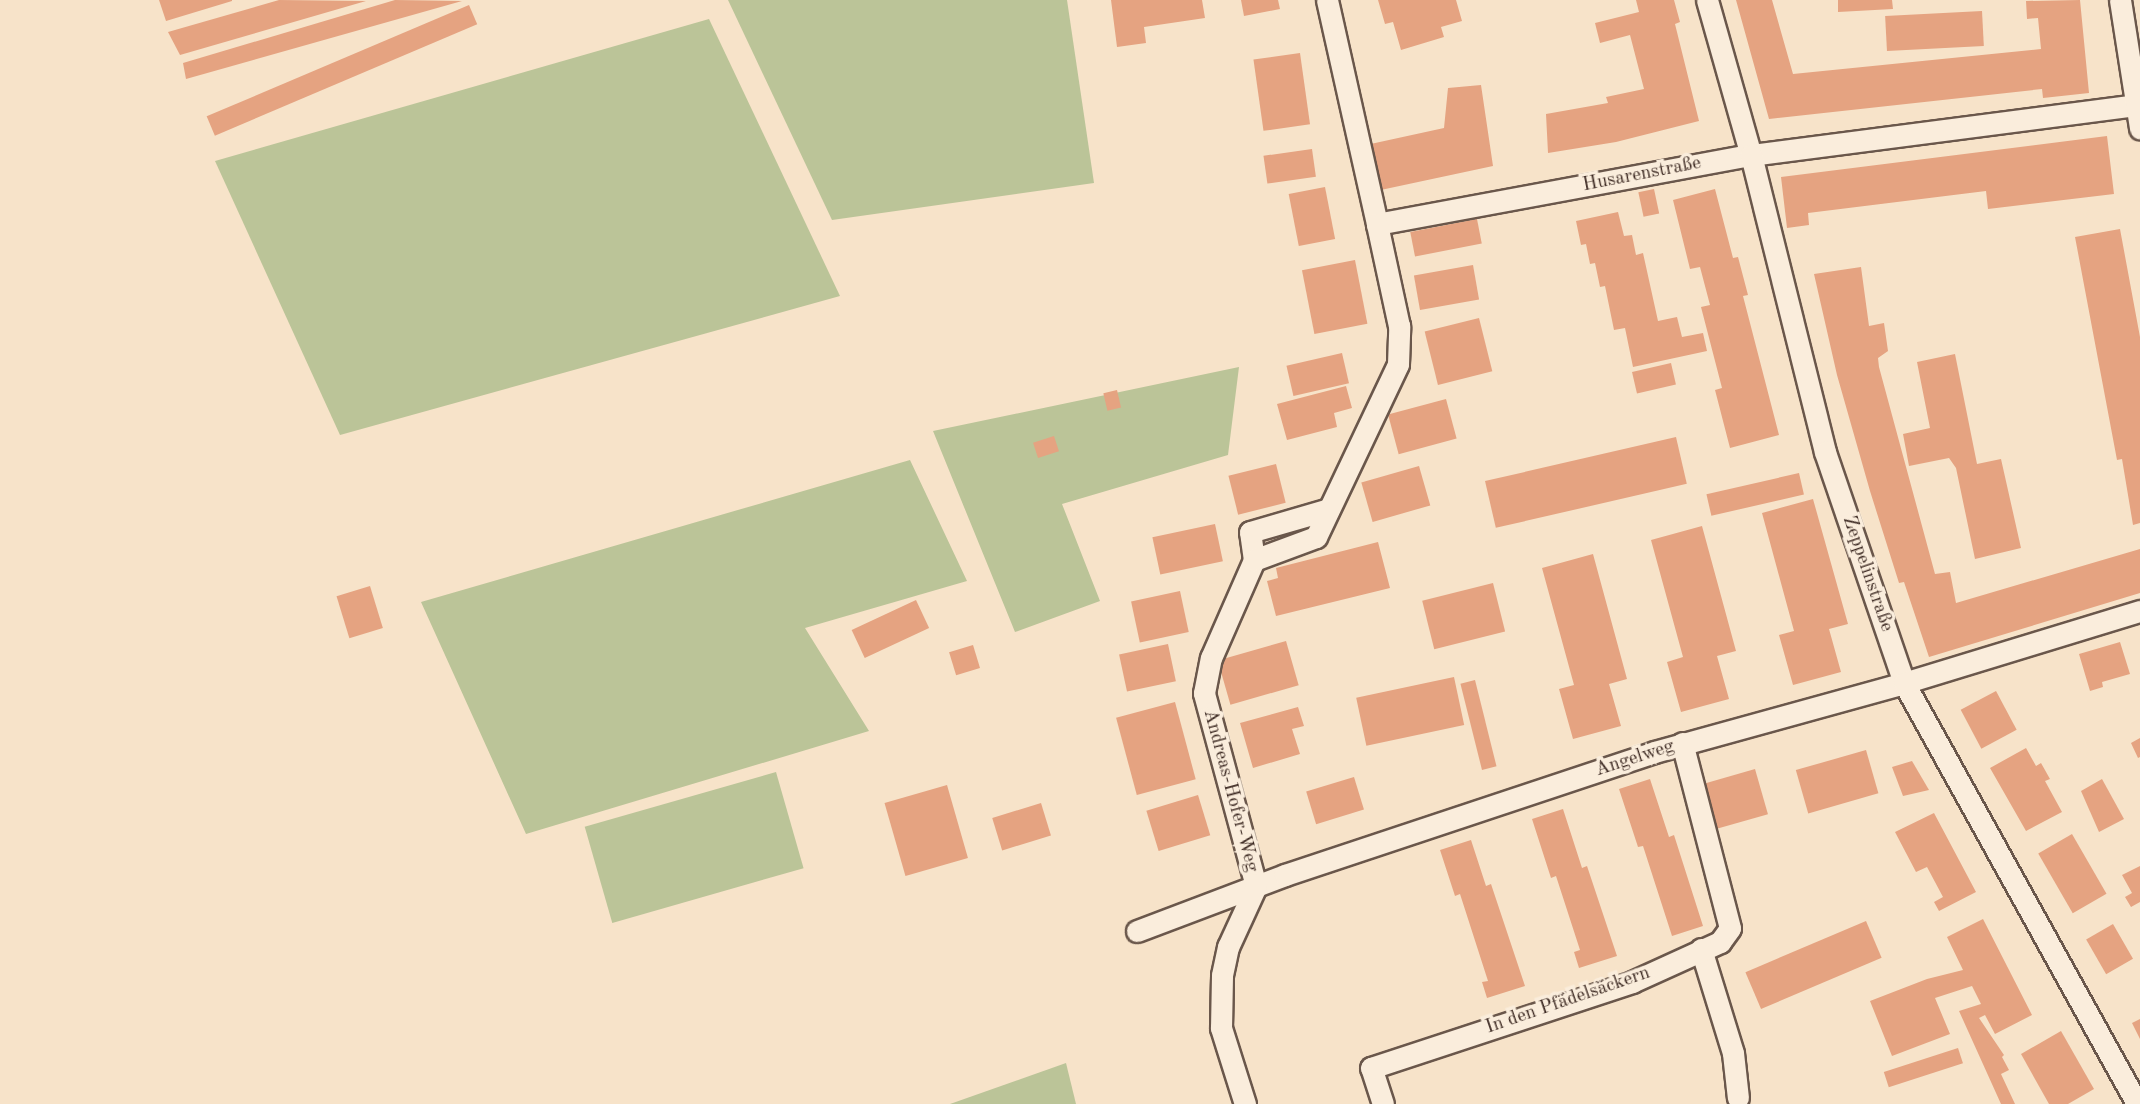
<!DOCTYPE html>
<meta charset="utf-8">
<style>
body{margin:0}
#map{position:relative;width:2140px;height:1104px;overflow:hidden;background:#f7e3c9;font-family:"Old Standard TT",serif}
div>[style]{position:absolute}
.green>*{inset:0;background:#bbc498;transform-origin:0 0}
.building>*{inset:0;background:#e5a381;transform-origin:0 0}
.roads{filter:drop-shadow(2px 0 #6a574b) drop-shadow(-2px 0 #6a574b) drop-shadow(0 2px #6a574b) drop-shadow(0 -2px #6a574b)}
.street>*{height:21px;margin:-10.5px;padding:0 10.5px;transform-origin:10.5px;border-radius:10.5px;background:#faeddc}
span{translate:-50% -50%;white-space:nowrap;text-align:center;line-height:1.15;-webkit-text-stroke:7px #faeddc;paint-order:stroke}
.street-label{font-size:19px;color:#3b2821}
</style>
<div id="map">
<div class="green">
<i style="clip-path:polygon(728px 0,1067px 0,1094px 183px,832px 220px)"></i>
<i style="clip-path:polygon(709px 19px,840px 296px,340px 435px,215px 161px)"></i>
<i style="clip-path:polygon(1239px 367px,1228px 455px,1062px 504px,1100px 601px,1015px 632px,933px 431px)"></i>
<i style="clip-path:polygon(910px 460px,967px 581px,805px 628px,869px 731px,526px 834px,421px 602px)"></i>
<i style="left:776px;top:772px;width:100px;height:199px;rotate:74deg"></i>
<i style="clip-path:polygon(1066px 1063px,1076px 1104px,950px 1104px)"></i>
</div>
<div class="building">
<i style="clip-path:polygon(159px 0,232px 0,232px 1px,166px 21px)"></i>
<i style="clip-path:polygon(279px 0,366px 1px,180px 55px,168px 32px)"></i>
<i style="clip-path:polygon(395px 0,462px 1px,186px 79px,183px 63px)"></i>
<i style="clip-path:polygon(1111px 0,1202px 0,1205px 18px,1144px 27px,1146px 43px,1117px 47px)"></i>
<i style="clip-path:polygon(1241px 0,1278px 0,1280px 9px,1244px 16px)"></i>
<i style="clip-path:polygon(1378px 0,1456px 0,1462px 21px,1441px 27px,1444px 37px,1401px 50px,1393px 22px,1385px 24px)"></i>
<i style="clip-path:polygon(1636px 0,1674px 0,1680px 22px,1675px 24px,1699px 121px,1616px 142px,1548px 153px,1546px 114px,1608px 103px,1606px 97px,1644px 89px,1630px 35px,1600px 43px,1595px 23px,1639px 12px)"></i>
<i style="clip-path:polygon(1736px 0,1772px 0,1793px 74px,2041px 49px,2038px 18px,2027px 19px,2026px 1px,2080px 0,2089px 93px,2043px 98px,2042px 89px,1769px 119px)"></i>
<i style="clip-path:polygon(1838px 0,1892px 0,1893px 9px,1838px 12px)"></i>
<i style="left:469px;top:5px;width:21px;height:285px;rotate:67deg"></i>
<i style="left:1982px;top:11px;width:35px;height:97px;rotate:87deg"></i>
<i style="left:1300px;top:53px;width:72px;height:47px;rotate:82deg"></i>
<i style="clip-path:polygon(1481px 85px,1493px 166px,1376px 191px,1366px 145px,1444px 128px,1448px 88px)"></i>
<i style="clip-path:polygon(2107px 136px,2114px 194px,1988px 209px,1986px 191px,1808px 213px,1809px 225px,1787px 228px,1781px 177px)"></i>
<i style="left:1312px;top:149px;width:28px;height:49px;rotate:82deg"></i>
<i style="left:1325px;top:187px;width:53px;height:37px;rotate:79deg"></i>
<i style="left:1654px;top:189px;width:25px;height:16px;rotate:78deg"></i>
<i style="clip-path:polygon(1715px 189px,1733px 258px,1738px 257px,1748px 295px,1743px 296px,1779px 435px,1730px 448px,1715px 390px,1722px 388px,1701px 307px,1710px 305px,1700px 267px,1690px 269px,1673px 200px)"></i>
<i style="clip-path:polygon(1618px 212px,1624px 236px,1632px 235px,1636px 255px,1643px 253px,1658px 321px,1677px 317px,1682px 337px,1703px 333px,1707px 351px,1633px 367px,1625px 328px,1614px 330px,1605px 286px,1600px 287px,1595px 263px,1590px 264px,1586px 244px,1581px 245px,1576px 221px)"></i>
<i style="left:1477px;top:219px;width:25px;height:68px;rotate:79deg"></i>
<i style="clip-path:polygon(2120px 229px,2140px 337px,2140px 523px,2133px 525px,2122px 459px,2117px 460px,2075px 237px)"></i>
<i style="left:1355px;top:260px;width:65px;height:54px;rotate:79deg"></i>
<i style="left:1473px;top:265px;width:35px;height:60px;rotate:80deg"></i>
<i style="clip-path:polygon(1861px 267px,1869px 326px,1884px 323px,1888px 351px,1878px 358px,1879px 367px,1935px 574px,1950px 572px,1956px 603px,2140px 549px,2140px 593px,1929px 657px,1904px 582px,1899px 583px,1870px 491px,1837px 375px,1814px 274px)"></i>
<i style="left:1479px;top:318px;width:55px;height:56px;rotate:76deg"></i>
<i style="left:1342px;top:353px;width:31px;height:57px;rotate:77deg"></i>
<i style="clip-path:polygon(1955px 354px,1977px 464px,2001px 459px,2021px 548px,1975px 559px,1956px 468px,1949px 458px,1909px 466px,1903px 434px,1930px 428px,1917px 362px)"></i>
<i style="left:1671px;top:363px;width:22px;height:40px;rotate:77deg"></i>
<i style="clip-path:polygon(1346px 386px,1352px 408px,1334px 413px,1337px 427px,1287px 440px,1277px 404px)"></i>
<i style="left:1117px;top:390px;width:18px;height:14px;rotate:77deg"></i>
<i style="left:1446px;top:399px;width:41px;height:60px;rotate:75deg"></i>
<i style="left:1054px;top:436px;width:16px;height:22px;rotate:72deg"></i>
<i style="left:1676px;top:437px;width:48px;height:196px;rotate:77deg"></i>
<i style="left:1276px;top:464px;width:40px;height:49px;rotate:76deg"></i>
<i style="left:1419px;top:466px;width:41px;height:60px;rotate:74deg"></i>
<i style="left:1799px;top:473px;width:22px;height:95px;rotate:77deg"></i>
<i style="clip-path:polygon(1813px 499px,1848px 624px,1829px 629px,1841px 672px,1793px 685px,1779px 635px,1794px 631px,1762px 513px)"></i>
<i style="left:1215px;top:524px;width:38px;height:64px;rotate:78deg"></i>
<i style="clip-path:polygon(1702px 526px,1736px 651px,1717px 656px,1729px 699px,1681px 712px,1667px 662px,1683px 657px,1651px 540px)"></i>
<i style="clip-path:polygon(1378px 542px,1390px 588px,1276px 616px,1267px 581px,1278px 578px,1276px 568px)"></i>
<i style="clip-path:polygon(1593px 554px,1627px 679px,1609px 684px,1621px 726px,1573px 739px,1559px 689px,1574px 685px,1542px 568px)"></i>
<i style="left:1493px;top:583px;width:50px;height:73px;rotate:76deg"></i>
<i style="left:370px;top:586px;width:44px;height:35px;rotate:73deg"></i>
<i style="left:1180px;top:591px;width:42px;height:50px;rotate:78deg"></i>
<i style="left:916px;top:600px;width:31px;height:71px;rotate:65deg"></i>
<i style="left:1286px;top:641px;width:46px;height:71px;rotate:74deg"></i>
<i style="clip-path:polygon(2120px 642px,2130px 674px,2102px 682px,2103px 687px,2090px 691px,2079px 654px)"></i>
<i style="left:1168px;top:644px;width:38px;height:50px;rotate:78deg"></i>
<i style="left:973px;top:645px;width:24px;height:25px;rotate:73deg"></i>
<i style="left:1454px;top:677px;width:49px;height:100px;rotate:78deg"></i>
<i style="left:1475px;top:680px;width:89px;height:15px;rotate:76deg"></i>
<i style="left:1996px;top:691px;width:44px;height:40px;rotate:62deg"></i>
<i style="left:1175px;top:702px;width:80px;height:61px;rotate:75deg"></i>
<i style="clip-path:polygon(1298px 707px,1304px 726px,1292px 729px,1300px 754px,1253px 768px,1240px 723px)"></i>
<i style="clip-path:polygon(2140px 738px,2140px 757px,2138px 758px,2131px 743px)"></i>
<i style="clip-path:polygon(2026px 748px,2036px 766px,2041px 763px,2050px 779px,2045px 781px,2062px 812px,2026px 831px,1990px 768px)"></i>
<i style="left:1866px;top:750px;width:45px;height:73px;rotate:74deg"></i>
<i style="clip-path:polygon(1912px 761px,1929px 790px,1903px 796px,1892px 767px)"></i>
<i style="left:1755px;top:769px;width:47px;height:55px;rotate:74deg"></i>
<i style="left:1354px;top:777px;width:34px;height:50px;rotate:73deg"></i>
<i style="clip-path:polygon(1650px 779px,1669px 837px,1674px 835px,1703px 926px,1672px 936px,1643px 846px,1638px 847px,1619px 789px)"></i>
<i style="clip-path:polygon(2102px 779px,2124px 819px,2099px 832px,2081px 791px)"></i>
<i style="left:947px;top:785px;width:76px;height:65px;rotate:74deg"></i>
<i style="left:1198px;top:795px;width:42px;height:54px;rotate:73deg"></i>
<i style="left:1041px;top:803px;width:34px;height:51px;rotate:73deg"></i>
<i style="clip-path:polygon(1563px 809px,1582px 868px,1587px 866px,1617px 956px,1579px 968px,1574px 952px,1580px 950px,1556px 876px,1551px 878px,1532px 819px)"></i>
<i style="clip-path:polygon(1934px 813px,1976px 892px,1939px 911px,1934px 902px,1943px 897px,1927px 867px,1916px 872px,1895px 832px)"></i>
<i style="left:2072px;top:834px;width:69px;height:39px;rotate:60deg"></i>
<i style="clip-path:polygon(1471px 840px,1486px 886px,1491px 884px,1525px 986px,1487px 998px,1482px 982px,1488px 981px,1460px 894px,1455px 896px,1440px 850px)"></i>
<i style="clip-path:polygon(2140px 866px,2140px 902px,2131px 907px,2125px 897px,2132px 893px,2122px 875px)"></i>
<i style="clip-path:polygon(1983px 919px,2032px 1015px,1995px 1034px,1985px 1015px,1979px 1018px,2004px 1055px,2002px 1057px,2009px 1070px,2001px 1074px,2015px 1104px,2001px 1104px,1959px 1011px,1981px 1004px,1972px 986px,1935px 998px,1950px 1034px,1892px 1056px,1870px 1001px,1927px 979px,1963px 970px,1947px 937px)"></i>
<i style="left:1866px;top:921px;width:40px;height:131px;rotate:67deg"></i>
<i style="left:2113px;top:924px;width:40px;height:31px;rotate:60deg"></i>
<i style="clip-path:polygon(2140px 1019px,2140px 1039px,2132px 1023px)"></i>
<i style="clip-path:polygon(2061px 1031px,2094px 1089px,2068px 1104px,2049px 1104px,2021px 1054px)"></i>
<i style="left:1958px;top:1048px;width:16px;height:78px;rotate:72deg"></i>
</div>
<div class="roads">
<div class="street">
<i style="left:1327px;top:0;width:230px;rotate:77.4deg"></i>
<i style="left:1377px;top:224px;width:380px;rotate:-10.5deg"></i>
<i style="left:1751px;top:155px;width:387px;rotate:-7.4deg"></i>
<i style="left:1707px;top:0;width:161px;rotate:74.2deg"></i>
<i style="left:1751px;top:155px;width:306px;rotate:76deg"></i>
<i style="left:1825px;top:452px;width:244px;rotate:71.1deg"></i>
<i style="left:1904px;top:683px;width:481px;rotate:61deg"></i>
<i style="left:2120px;top:0;width:130px;rotate:81.1deg"></i>
<i style="left:1254px;top:560px;width:28px;rotate:-98deg"></i>
<i style="left:1250px;top:532px;width:82px;rotate:-16.2deg"></i>
<i style="left:1137px;top:931px;width:158px;rotate:-20.7deg"></i>
<i style="left:1285px;top:875px;width:389px;rotate:-18.4deg"></i>
<i style="left:1654px;top:752px;width:259px;rotate:-15.4deg"></i>
<i style="left:1904px;top:683px;width:247px;rotate:-17deg"></i>
<i style="left:1701px;top:949px;width:109px;rotate:72.9deg"></i>
<i style="left:1733px;top:1053px;width:45px;rotate:83.7deg"></i>
<i style="left:1245px;top:1104px;width:80px;rotate:-107.5deg"></i>
<i style="left:1221px;top:1028px;width:53px;rotate:-88.9deg"></i>
<i style="left:1222px;top:975px;width:29px;rotate:-78deg"></i>
<i style="left:1228px;top:947px;width:67px;rotate:-65.3deg"></i>
<i style="left:1256px;top:886px;width:200px;rotate:-105.1deg"></i>
<i style="left:1204px;top:693px;width:36px;rotate:-79deg"></i>
<i style="left:1211px;top:658px;width:107px;rotate:-66.3deg"></i>
<i style="left:1254px;top:560px;width:66px;rotate:-20.4deg"></i>
<i style="left:1316px;top:537px;width:191px;rotate:-64.6deg"></i>
<i style="left:1398px;top:364px;width:38px;rotate:-88deg"></i>
<i style="left:1399px;top:326px;width:104px;rotate:-102.2deg"></i>
<i style="left:1383px;top:1104px;width:38px;rotate:-108deg"></i>
<i style="left:1371px;top:1068px;width:275px;rotate:-18.2deg"></i>
<i style="left:1632px;top:982px;width:97px;rotate:-24.4deg"></i>
<i style="left:1720px;top:942px;width:17px;rotate:-54deg"></i>
<i style="left:1730px;top:928px;width:191px;rotate:-104.5deg"></i>
</div>
</div>
<div class="street-label">
<span style="left:1642px;top:175px;rotate:-11deg">Husarenstraße</span>
<span style="left:1867px;top:574px;rotate:71deg">Zeppelinstraße</span>
<span style="left:1635px;top:759px;rotate:-18deg">Angelweg</span>
<span style="left:1230px;top:791px;rotate:75deg">Andreas-Hofer-Weg</span>
<span style="left:1568px;top:1001px;rotate:-19deg">In den Pfädelsäckern</span>
</div>
</div>
